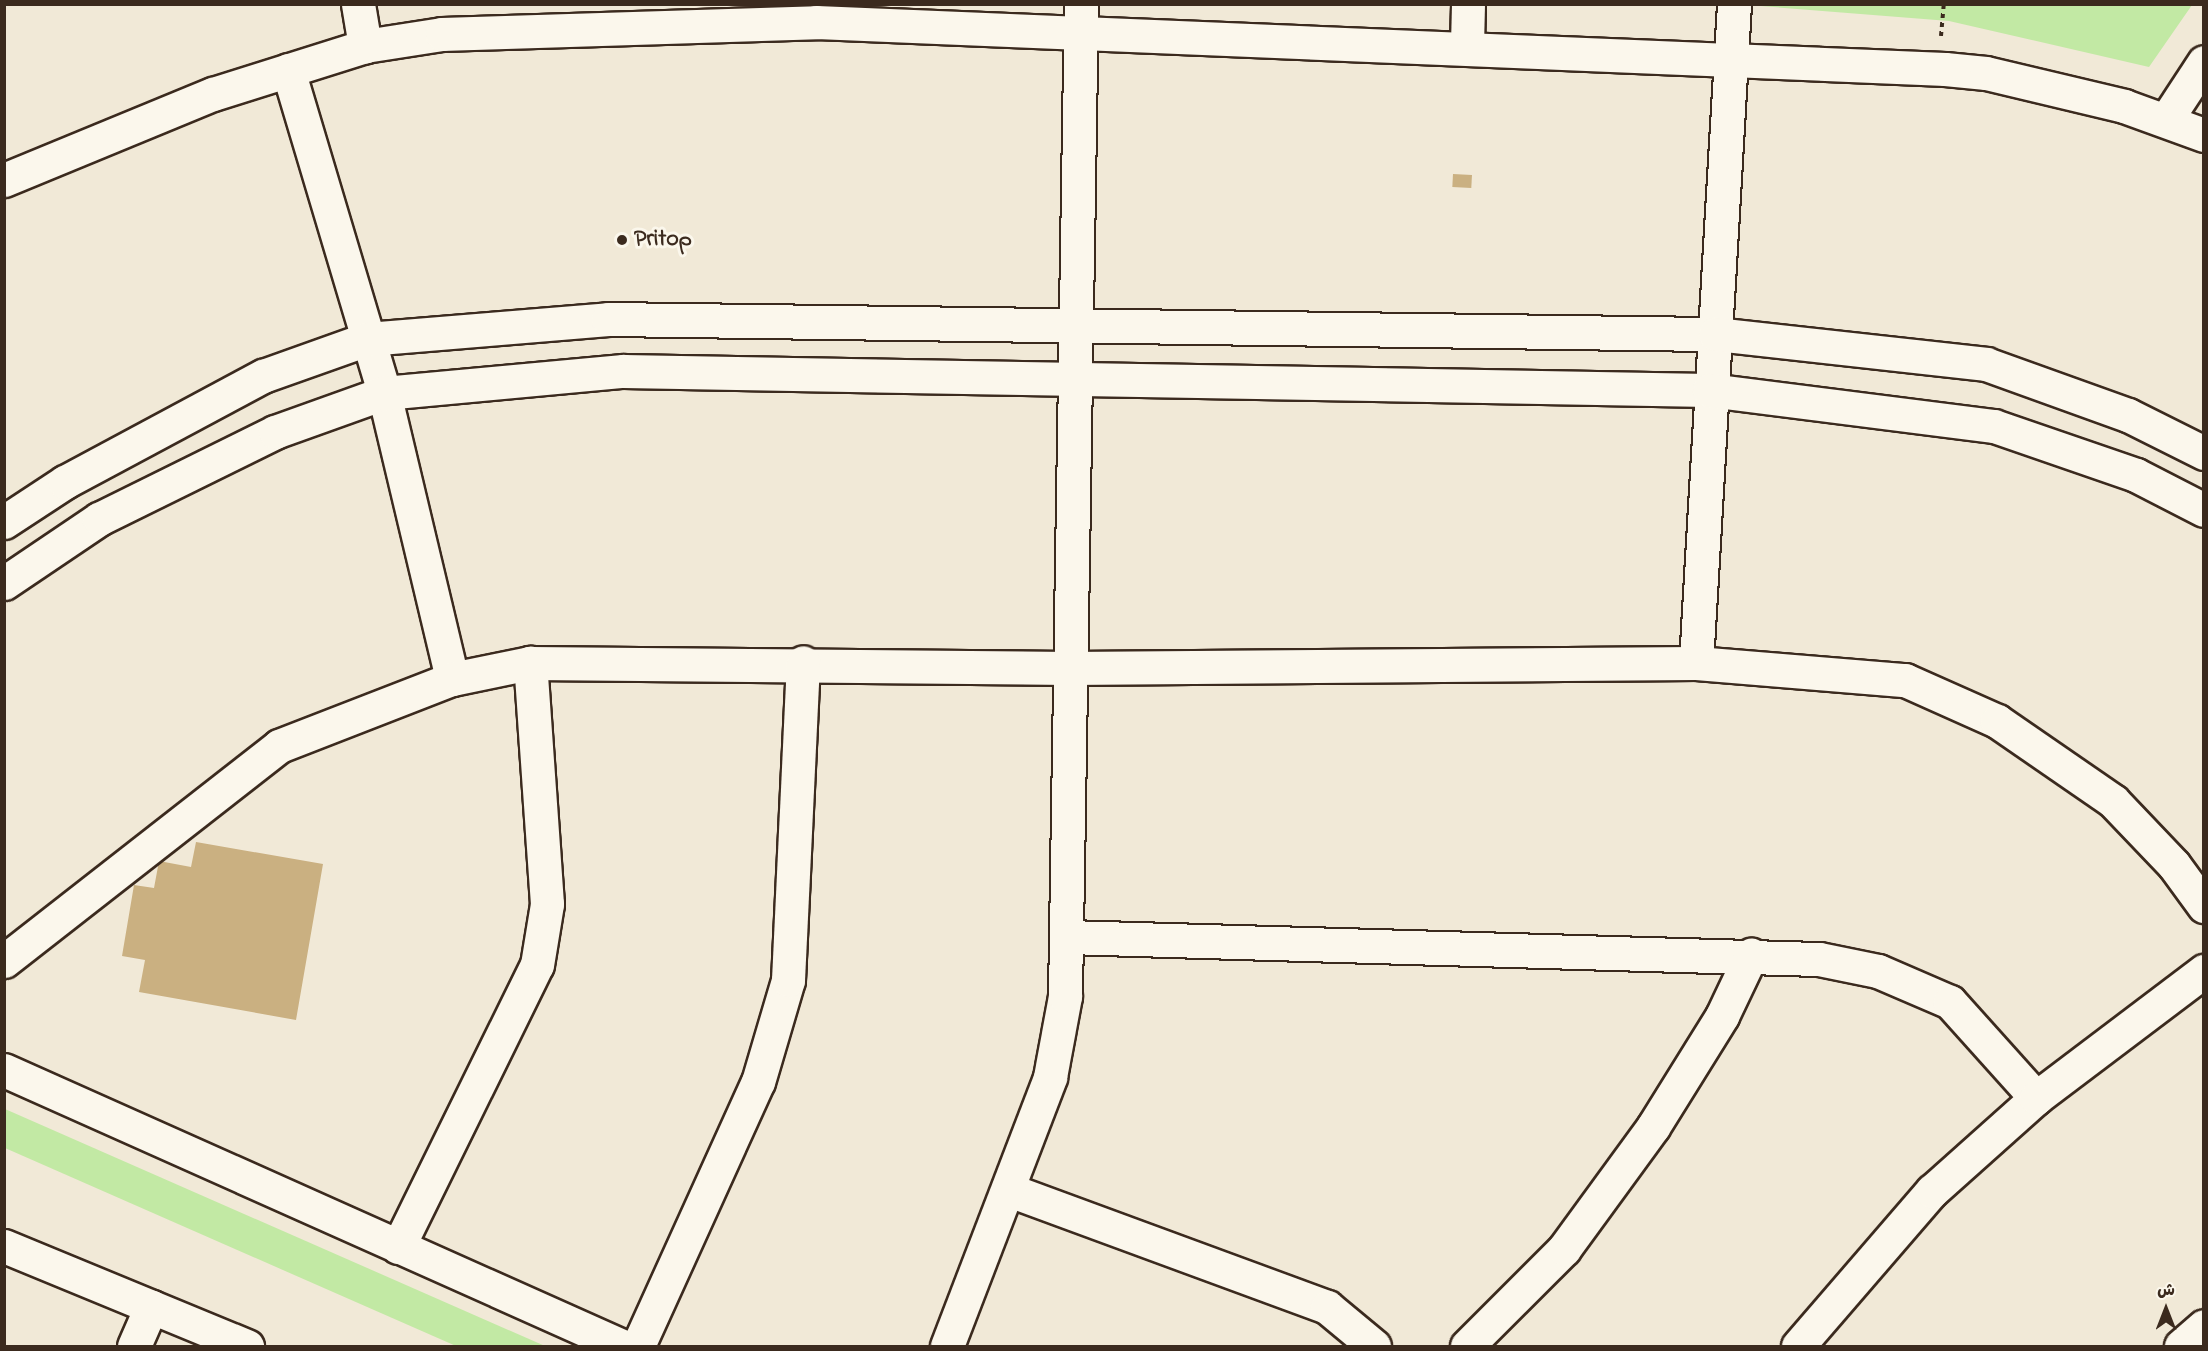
<!DOCTYPE html>
<meta charset="utf-8">
<style>
body{margin:0}
#map{position:relative;width:2208px;height:1351px;overflow:hidden;background:#f1e9d7;font-family:"Indie Flower","Playpen Sans Arabic",sans-serif}
div>[style]{position:absolute}
.green>*{inset:0;background:#c2e9a4}
.building>*{inset:0;background:#cab081;transform-origin:0 0}
.path>*{height:4px;margin-top:-2px;transform-origin:0;background:repeating-linear-gradient(90deg,#3b2a1e 0 4.5px,transparent 0 9px)}
.roads{filter:drop-shadow(2px 0 #3b2a1e) drop-shadow(-2px 0 #3b2a1e) drop-shadow(0 2px #3b2a1e) drop-shadow(0 -2px #3b2a1e)}
.minor>*{height:33px;margin:-16.5px;padding:0 16.5px;transform-origin:16.5px;border-radius:16.5px;background:#fbf7ec}
.major>*{height:33px;margin:-16.5px;padding:0 16.5px;transform-origin:16.5px;border-radius:16.5px;background:#fbf7ec}
.dots>*{width:16px;height:16px;translate:-50% -50%;box-sizing:border-box;border:3px solid #fbf7ec;border-radius:50%}
span{translate:-50% -50%;white-space:nowrap;text-align:center;line-height:1.15;-webkit-text-stroke:6px #fbf7ec;paint-order:stroke}
.poi-label{font-size:24px;color:#3b2a1e;font-weight:700}
.left{translate:0 -50%;text-align:left}
.frame{position:absolute;inset:0;border:6px solid #3b2a1e;pointer-events:none}
.north{position:absolute;left:2136px;top:1279px;width:60px;height:60px;-webkit-text-stroke:4px #fbf7ec;paint-order:stroke;rotate:0deg;font-size:16px;font-weight:700;line-height:24px;text-align:center;color:#3b2a1e}
.north::after{content:'';display:block;margin:auto;width:21px;height:27px;background:#3b2a1e;clip-path:polygon(50% 0,100% 100%,50% 72%,0 100%)}
</style>
<div id="map">
<div class="green">
<i style="clip-path:polygon(1748px 5px,1748px 4px,2192px 5px,2149px 67px,1949px 21px)"></i>
<i style="clip-path:polygon(4px 1109px,5px 1109px,545px 1346px,456px 1346px,5px 1148px)"></i>
</div>
<div class="building">
<i style="left:1453px;top:174px;width:19px;height:13px;rotate:3deg"></i>
<i style="clip-path:polygon(196px 842px,323px 864px,296px 1020px,139px 992px,145px 960px,122px 956px,134px 885px,154px 888px,159px 861px,191px 867px)"></i>
</div>
<div class="path">
<i style="left:1941px;top:36px;width:32px;rotate:-85deg"></i>
</div>
<div class="roads">
<div class="minor">
<i style="left:358px;top:4px;width:43px;rotate:80.5deg"></i>
<i style="left:1467px;top:45px;width:41px;rotate:-88.6deg"></i>
<i style="left:288px;top:70px;width:337px;rotate:73.4deg"></i>
<i style="left:384px;top:393px;width:294px;rotate:76.6deg"></i>
<i style="left:2166px;top:120px;width:69px;rotate:-56.8deg"></i>
<i style="left:4px;top:180px;width:226px;rotate:-22.4deg"></i>
<i style="left:213px;top:94px;width:159px;rotate:-17.5deg"></i>
<i style="left:365px;top:46px;width:78px;rotate:-8.9deg"></i>
<i style="left:442px;top:34px;width:374px;rotate:-1.8deg"></i>
<i style="left:816px;top:22px;width:1130px;rotate:2.38deg"></i>
<i style="left:1945px;top:69px;width:41px;rotate:5.6deg"></i>
<i style="left:1986px;top:73px;width:142px;rotate:13.4deg"></i>
<i style="left:2124px;top:106px;width:85px;rotate:19.9deg"></i>
<i style="left:1696px;top:663px;width:660px;rotate:-86.7deg"></i>
<i style="left:1067px;top:937px;width:752px;rotate:1.68deg"></i>
<i style="left:1819px;top:959px;width:60px;rotate:11.5deg"></i>
<i style="left:1878px;top:971px;width:78px;rotate:23.3deg"></i>
<i style="left:1950px;top:1002px;width:129px;rotate:48.1deg"></i>
<i style="left:4px;top:961px;width:349px;rotate:-38deg"></i>
<i style="left:279px;top:746px;width:186px;rotate:-21.2deg"></i>
<i style="left:452px;top:679px;width:80px;rotate:-11.6deg"></i>
<i style="left:530px;top:663px;width:539px;rotate:0.53deg"></i>
<i style="left:1069px;top:668px;width:627px;rotate:-0.46deg"></i>
<i style="left:1696px;top:663px;width:210px;rotate:4.7deg"></i>
<i style="left:1905px;top:680px;width:101px;rotate:24deg"></i>
<i style="left:1997px;top:721px;width:141px;rotate:34.6deg"></i>
<i style="left:2113px;top:801px;width:88px;rotate:46.4deg"></i>
<i style="left:2174px;top:865px;width:51px;rotate:53.8deg"></i>
<i style="left:4px;top:1070px;width:677px;rotate:24.07deg"></i>
<i style="left:1009px;top:1190px;width:339px;rotate:20.2deg"></i>
<i style="left:1327px;top:1307px;width:61px;rotate:39.7deg"></i>
<i style="left:398px;top:1247px;width:314px;rotate:-63.8deg"></i>
<i style="left:537px;top:965px;width:62px;rotate:-80.7deg"></i>
<i style="left:547px;top:904px;width:242px;rotate:-94deg"></i>
<i style="left:134px;top:1346px;width:43px;rotate:-66.4deg"></i>
<i style="left:638px;top:1346px;width:290px;rotate:-65.6deg"></i>
<i style="left:758px;top:1082px;width:106px;rotate:-73.6deg"></i>
<i style="left:788px;top:980px;width:318px;rotate:-87.3deg"></i>
<i style="left:947px;top:1346px;width:288px;rotate:-69deg"></i>
<i style="left:1050px;top:1077px;width:82px;rotate:-79.5deg"></i>
<i style="left:1065px;top:996px;width:992px;rotate:-89.08deg"></i>
<i style="left:1467px;top:1346px;width:137px;rotate:-45deg"></i>
<i style="left:1564px;top:1249px;width:151px;rotate:-53.9deg"></i>
<i style="left:1653px;top:1127px;width:131px;rotate:-58.1deg"></i>
<i style="left:1722px;top:1016px;width:68px;rotate:-64.6deg"></i>
<i style="left:1798px;top:1346px;width:205px;rotate:-49.2deg"></i>
<i style="left:1932px;top:1191px;width:140px;rotate:-41.8deg"></i>
<i style="left:2036px;top:1098px;width:211px;rotate:-37.1deg"></i>
<i style="left:2181px;top:1346px;width:30px;rotate:-41deg"></i>
</div>
<div class="major">
<i style="left:4px;top:522px;width:73px;rotate:-33.3deg"></i>
<i style="left:65px;top:482px;width:225px;rotate:-28.2deg"></i>
<i style="left:263px;top:376px;width:110px;rotate:-19.6deg"></i>
<i style="left:367px;top:339px;width:242px;rotate:-4.7deg"></i>
<i style="left:608px;top:319px;width:1107px;rotate:0.78deg"></i>
<i style="left:1715px;top:334px;width:273px;rotate:6.3deg"></i>
<i style="left:1986px;top:364px;width:151px;rotate:19.8deg"></i>
<i style="left:2128px;top:415px;width:85px;rotate:26.6deg"></i>
<i style="left:4px;top:583px;width:115px;rotate:-34deg"></i>
<i style="left:99px;top:519px;width:196px;rotate:-26.3deg"></i>
<i style="left:275px;top:432px;width:116px;rotate:-19.7deg"></i>
<i style="left:384px;top:393px;width:240px;rotate:-5.3deg"></i>
<i style="left:623px;top:371px;width:1086px;rotate:1deg"></i>
<i style="left:1709px;top:390px;width:287px;rotate:7.2deg"></i>
<i style="left:1994px;top:426px;width:150px;rotate:19deg"></i>
<i style="left:2136px;top:475px;width:76px;rotate:27.2deg"></i>
<i style="left:4px;top:1246px;width:263px;rotate:22.4deg"></i>
</div>
</div>
<div class="dots">
<i style="left:622px;top:240px;background:#3b2a1e"></i>
</div>
<div class="poi-label">
<span class="left" style="left:634px;top:240px">Pritop</span>
</div>
<div class="frame"></div>
<div class="north">ش</div>
</div>
